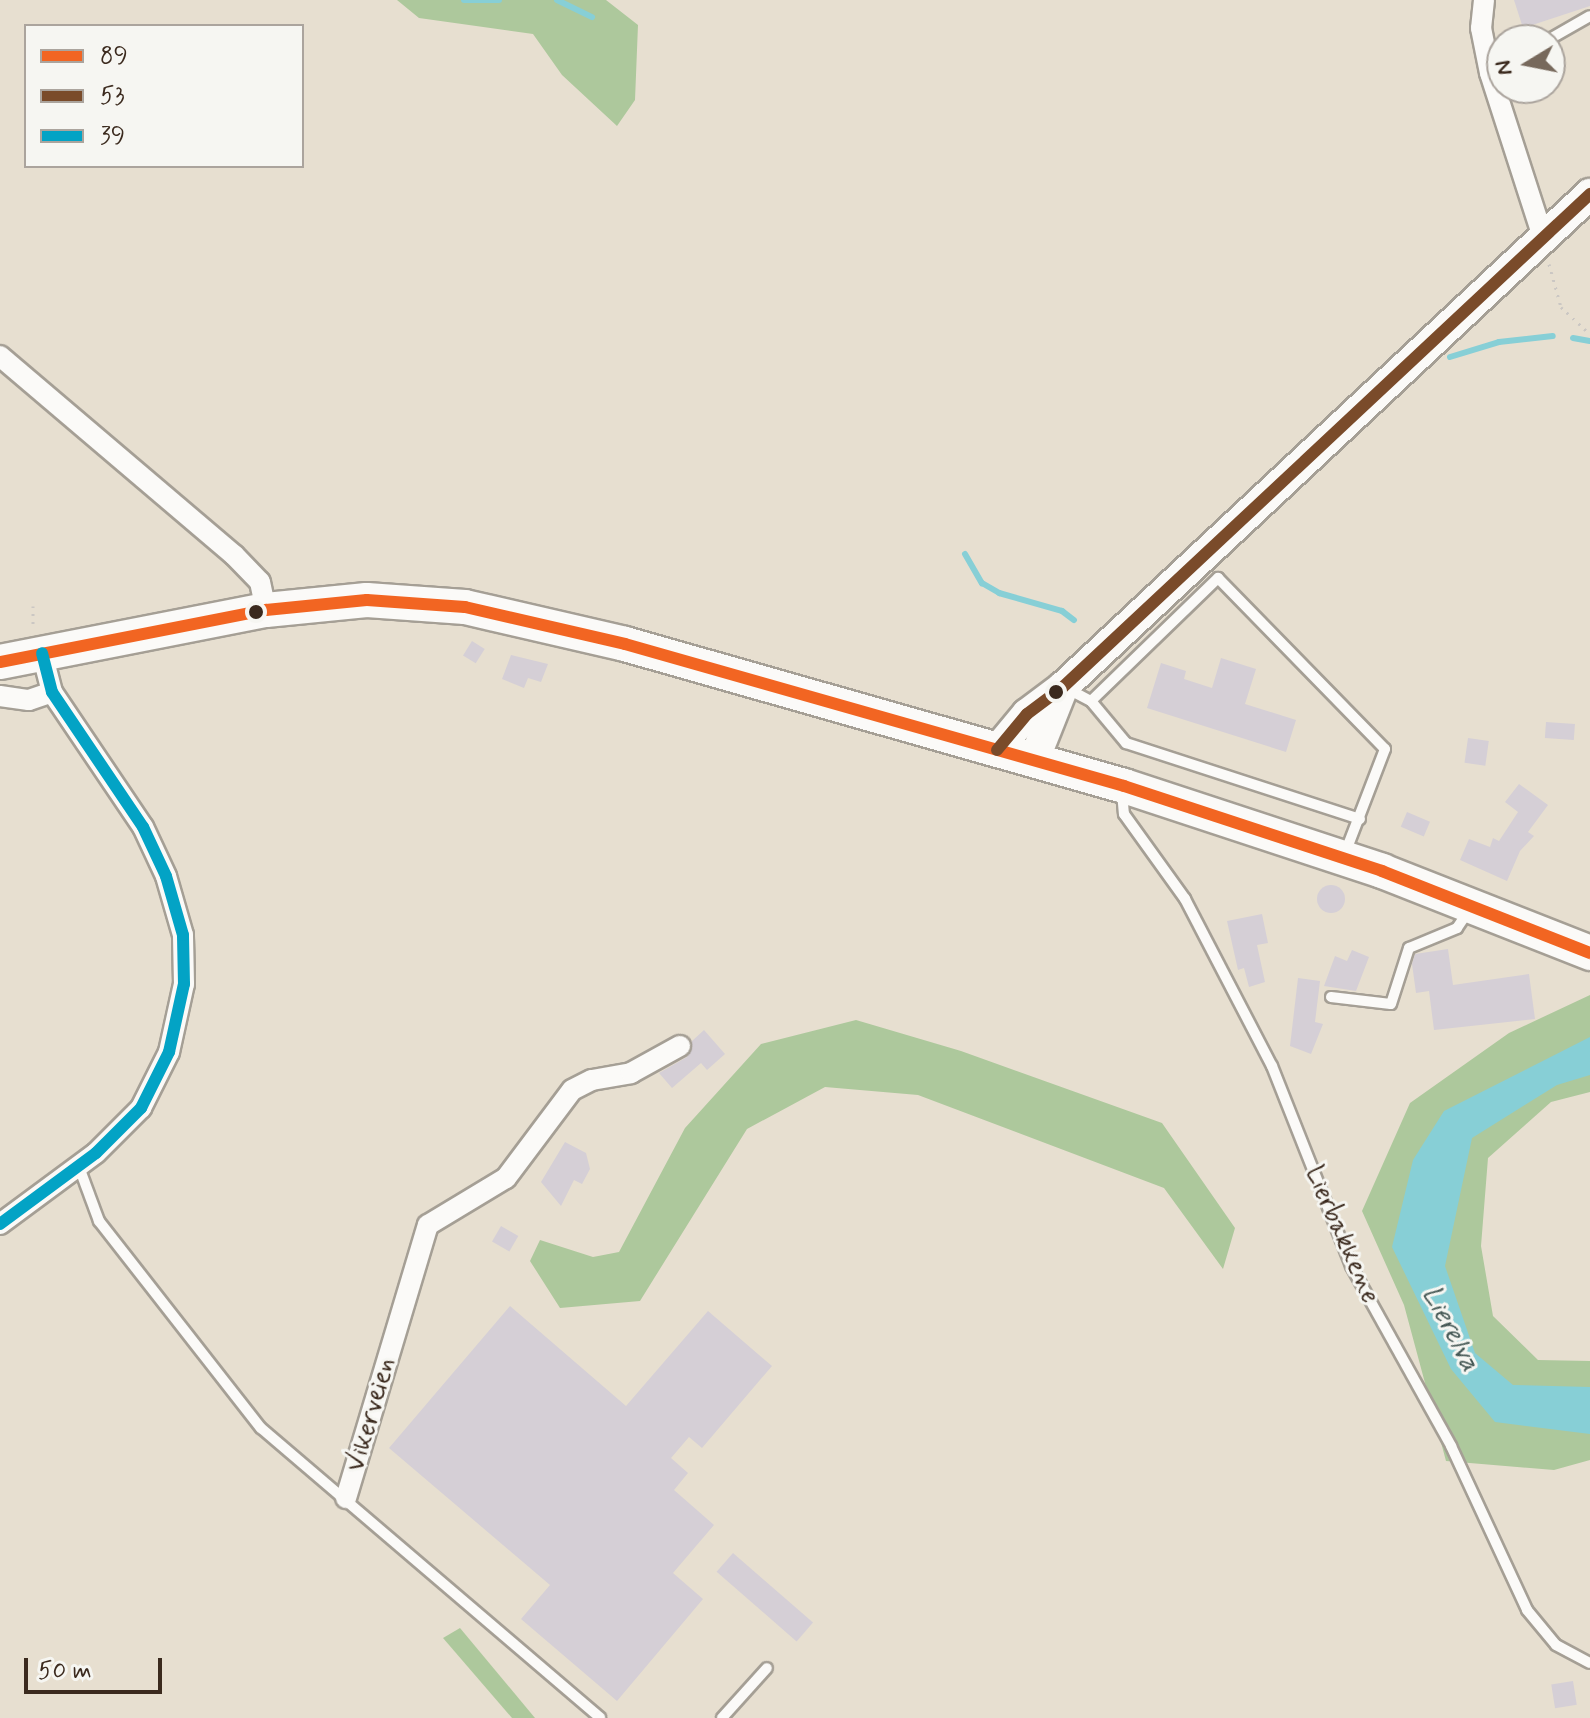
<!DOCTYPE html>
<style>
body{margin:0}
#map{position:relative;width:1590px;height:1718px;overflow:hidden;background:#e7dfd0;font-family:Mynerve,sans-serif}
div>[style]{position:absolute}
.forest>*{inset:0;background:#adc89c}
.water>*{inset:0;background:#87cfd6}
.stream>*{height:6px;margin:-3px;padding:0 3px;transform-origin:3px;border-radius:3px;background:#87cfd6}
.building>*{inset:0;background:#d5cfd6;transform-origin:0 0}
.round{border-radius:50%}
.path>*{height:3px;margin-top:-1.5px;transform-origin:0;background:repeating-linear-gradient(90deg,#cbc7c3 0 2px,transparent 0 8px)}
.roads{filter:drop-shadow(2px 0 #a59f95) drop-shadow(-2px 0 #a59f95) drop-shadow(0 2px #a59f95) drop-shadow(0 -2px #a59f95)}
.lane>*{height:10px;margin:-5px;padding:0 5px;transform-origin:5px;border-radius:5px;background:#fbfaf8}
.street>*{height:20px;margin:-10px;padding:0 10px;transform-origin:10px;border-radius:10px;background:#fbfaf8}
.secondary>*{height:30px;margin:-15px;padding:0 15px;transform-origin:15px;border-radius:15px;background:#fbfaf8}
.primary>*{height:34px;margin:-17px;padding:0 17px;transform-origin:17px;border-radius:17px;background:#fbfaf8}
.bus-1>*{height:12px;margin:-6px;padding:0 6px;transform-origin:6px;border-radius:6px;background:#f26522}
.bus-2>*{height:12px;margin:-6px;padding:0 6px;transform-origin:6px;border-radius:6px;background:#7a4b2a}
.bus-3>*{height:12px;margin:-6px;padding:0 6px;transform-origin:6px;border-radius:6px;background:#03a3c5}
.dots>*{width:22px;height:22px;translate:-50% -50%;box-sizing:border-box;border:4px solid #f6f6f2;border-radius:50%}
span{translate:-50% -50%;white-space:nowrap;text-align:center;line-height:1.15;-webkit-text-stroke:6px #f6f6f2;paint-order:stroke}
.street-label{font-size:26px;color:#3b2a1e}
.water-label{font-size:28px;color:#465956;font-style:italic}
.legend{position:absolute;left:24px;top:24px;width:280px;height:144px;box-sizing:border-box;background:#f6f6f2;border:2px solid #aba49d;margin:0;padding:10px 14px;list-style:none;font-size:24px;color:#3b2a1e}
.legend li{display:flex;align-items:center;gap:16px;height:40px}
.legend b{width:40px;border:2px solid #aba49d}
.north{position:absolute;left:1486px;top:24px;width:80px;height:80px;box-sizing:border-box;background:#f6f6f2;border:2px solid #aba49d;border-radius:50%;rotate:260deg;font-size:22px;font-weight:700;line-height:32px;text-align:center;color:#3b2a1e}
.north::after{content:'';display:block;margin:auto;width:28px;height:36px;background:#77695c;clip-path:polygon(50% 0,100% 100%,50% 72%,0 100%)}
.scale{position:absolute;left:24px;top:1658px;width:138px;height:36px;box-sizing:border-box;border:4px solid #3b2a1e;border-top:0;padding-left:10px;font-size:24px;line-height:28px;white-space:nowrap;color:#3b2a1e;-webkit-text-stroke:6px #f6f6f2;paint-order:stroke}
</style>
<div id="map">
<div class="forest">
<i style="clip-path:polygon(397px 0,606px 0,638px 25px,635px 100px,617px 126px,562px 75px,533px 34px,419px 18px)"></i>
<i style="clip-path:polygon(1590px 995px,1590px 1092px,1551px 1102px,1488px 1158px,1481px 1246px,1493px 1316px,1538px 1360px,1590px 1361px,1590px 1460px,1554px 1470px,1446px 1461px,1404px 1305px,1362px 1211px,1410px 1103px,1509px 1033px)"></i>
<i style="clip-path:polygon(856px 1020px,961px 1051px,1162px 1123px,1235px 1228px,1223px 1269px,1164px 1188px,918px 1095px,825px 1087px,747px 1129px,640px 1301px,560px 1308px,530px 1261px,540px 1240px,593px 1257px,619px 1252px,685px 1128px,761px 1044px)"></i>
<i style="clip-path:polygon(460px 1628px,535px 1718px,512px 1718px,443px 1638px)"></i>
</div>
<div class="water">
<i style="clip-path:polygon(1590px 1037px,1590px 1075px,1557px 1085px,1472px 1138px,1445px 1266px,1475px 1353px,1513px 1385px,1590px 1387px,1590px 1434px,1495px 1422px,1451px 1369px,1392px 1247px,1413px 1160px,1444px 1111px)"></i>
</div>
<div class="stream">
<i style="left:464px;top:0;width:35px"></i>
<i style="left:557px;top:0;width:39px;rotate:26deg"></i>
<i style="left:1573px;top:338px;width:17px;rotate:10deg"></i>
<i style="left:1450px;top:357px;width:51px;rotate:-17deg"></i>
<i style="left:1499px;top:342px;width:54px;rotate:-6.3deg"></i>
<i style="left:965px;top:554px;width:34px;rotate:60deg"></i>
<i style="left:982px;top:583px;width:20px;rotate:30deg"></i>
<i style="left:999px;top:593px;width:66px;rotate:15.9deg"></i>
<i style="left:1062px;top:611px;width:15px;rotate:37deg"></i>
</div>
<div class="building">
<i style="clip-path:polygon(1514px 0,1590px 0,1590px 6px,1523px 28px)"></i>
<i style="left:472px;top:641px;width:15px;height:17px;rotate:32deg"></i>
<i style="clip-path:polygon(511px 655px,548px 664px,541px 682px,528px 678px,524px 688px,502px 679px)"></i>
<i style="clip-path:polygon(1221px 658px,1256px 669px,1245px 704px,1296px 720px,1286px 752px,1147px 708px,1161px 663px,1186px 671px,1184px 679px,1212px 688px)"></i>
<i style="left:1546px;top:722px;width:29px;height:16px;rotate:4deg"></i>
<i style="left:1468px;top:738px;width:21px;height:25px;rotate:8deg"></i>
<i style="clip-path:polygon(1519px 784px,1548px 805px,1528px 832px,1534px 836px,1520px 851px,1507px 881px,1460px 860px,1469px 839px,1490px 847px,1493px 838px,1499px 841px,1518px 812px,1505px 802px)"></i>
<i style="left:1407px;top:812px;width:25px;height:16px;rotate:23deg"></i>
<i class="round" style="left:1317px;top:885px;width:28px;height:28px"></i>
<i style="clip-path:polygon(1262px 914px,1268px 943px,1257px 945px,1265px 982px,1249px 987px,1244px 968px,1238px 970px,1227px 921px)"></i>
<i style="clip-path:polygon(1448px 949px,1453px 985px,1529px 974px,1535px 1019px,1434px 1030px,1429px 991px,1416px 993px,1412px 964px,1415px 954px)"></i>
<i style="clip-path:polygon(1352px 950px,1369px 957px,1356px 991px,1324px 986px,1335px 956px,1347px 961px)"></i>
<i style="clip-path:polygon(1298px 978px,1320px 981px,1315px 1022px,1323px 1024px,1311px 1054px,1290px 1046px)"></i>
<i style="clip-path:polygon(704px 1030px,725px 1054px,707px 1070px,701px 1063px,672px 1088px,659px 1073px,687px 1057px,692px 1041px)"></i>
<i style="clip-path:polygon(565px 1142px,586px 1153px,590px 1169px,582px 1184px,574px 1180px,561px 1206px,541px 1182px)"></i>
<i style="left:501px;top:1226px;width:20px;height:18px;rotate:30deg"></i>
<i style="clip-path:polygon(510px 1306px,626px 1406px,708px 1311px,772px 1366px,702px 1448px,689px 1437px,671px 1458px,688px 1473px,674px 1490px,714px 1525px,673px 1573px,703px 1599px,617px 1701px,521px 1619px,550px 1585px,389px 1448px)"></i>
<i style="left:733px;top:1553px;width:106px;height:25px;rotate:41deg"></i>
<i style="left:1573px;top:1681px;width:24px;height:22px;rotate:81deg"></i>
</div>
<div class="path">
<i style="left:1549px;top:264px;width:45px;rotate:74.4deg"></i>
<i style="left:1561px;top:307px;width:40px;rotate:43deg"></i>
<i style="left:33px;top:606px;width:22px;rotate:90deg"></i>
</div>
<div class="roads">
<div class="lane">
<i style="left:1548px;top:40px;width:48px;rotate:-29.7deg"></i>
<i style="left:1068px;top:689px;width:26px;rotate:28deg"></i>
<i style="left:1091px;top:701px;width:177px;rotate:-44.1deg"></i>
<i style="left:1218px;top:578px;width:239px;rotate:45.7deg"></i>
<i style="left:1385px;top:749px;width:111px;rotate:111deg"></i>
<i style="left:1091px;top:701px;width:55px;rotate:50.2deg"></i>
<i style="left:1126px;top:743px;width:246px;rotate:18deg"></i>
<i style="left:1122px;top:792px;width:22px;rotate:85deg"></i>
<i style="left:1124px;top:814px;width:105px;rotate:54.3deg"></i>
<i style="left:1185px;top:899px;width:188px;rotate:62.5deg"></i>
<i style="left:1272px;top:1066px;width:215px;rotate:68.4deg"></i>
<i style="left:1351px;top:1266px;width:206px;rotate:60.9deg"></i>
<i style="left:1451px;top:1446px;width:181px;rotate:65.1deg"></i>
<i style="left:1527px;top:1610px;width:45px;rotate:50.4deg"></i>
<i style="left:1556px;top:1645px;width:38px;rotate:28deg"></i>
<i style="left:1331px;top:997px;width:60px;rotate:6.7deg"></i>
<i style="left:1391px;top:1004px;width:59px;rotate:-72.2deg"></i>
<i style="left:1409px;top:948px;width:52px;rotate:-22.6deg"></i>
<i style="left:1457px;top:928px;width:22px;rotate:-56deg"></i>
<i style="left:79px;top:1167px;width:58px;rotate:69.7deg"></i>
<i style="left:99px;top:1221px;width:263px;rotate:52deg"></i>
<i style="left:261px;top:1428px;width:446px;rotate:40.5deg"></i>
<i style="left:722px;top:1718px;width:67px;rotate:-48deg"></i>
</div>
<div class="street">
<i style="left:1484px;top:0;width:28px;rotate:96deg"></i>
<i style="left:1481px;top:28px;width:46px;rotate:78.7deg"></i>
<i style="left:1490px;top:73px;width:172px;rotate:72.1deg"></i>
<i style="left:0;top:356px;width:307px;rotate:40.4deg"></i>
<i style="left:234px;top:555px;width:37px;rotate:46deg"></i>
<i style="left:260px;top:582px;width:29px;rotate:78deg"></i>
<i style="left:0;top:696px;width:29px;rotate:8deg"></i>
<i style="left:29px;top:700px;width:24px;rotate:-19deg"></i>
<i style="left:0;top:1224px;width:119px;rotate:-36.5deg"></i>
<i style="left:96px;top:1153px;width:64px;rotate:-45deg"></i>
<i style="left:141px;top:1108px;width:63px;rotate:-63.4deg"></i>
<i style="left:169px;top:1052px;width:70px;rotate:-77.6deg"></i>
<i style="left:184px;top:984px;width:49px;rotate:-91.2deg"></i>
<i style="left:183px;top:935px;width:61px;rotate:-106.1deg"></i>
<i style="left:166px;top:876px;width:54px;rotate:-115.1deg"></i>
<i style="left:143px;top:827px;width:163px;rotate:-124deg"></i>
<i style="left:52px;top:692px;width:40px;rotate:-104.4deg"></i>
<i style="left:346px;top:1498px;width:285px;rotate:-73.3deg"></i>
<i style="left:428px;top:1225px;width:91px;rotate:-31.1deg"></i>
<i style="left:506px;top:1178px;width:110px;rotate:-53.1deg"></i>
<i style="left:572px;top:1090px;width:22px;rotate:-27deg"></i>
<i style="left:592px;top:1080px;width:40px;rotate:-10deg"></i>
<i style="left:631px;top:1073px;width:56px;rotate:-28.9deg"></i>
</div>
<div class="secondary">
<i style="left:997px;top:750px;width:47px;rotate:-50.2deg"></i>
<i style="left:1027px;top:714px;width:45px;rotate:-36.9deg"></i>
<i style="left:1063px;top:687px;width:722px;rotate:-43.09deg"></i>
<i style="left:1034px;top:760px;width:79px;rotate:-68.3deg"></i>
</div>
<div class="primary">
<i style="left:0;top:662px;width:271px;rotate:-11.1deg"></i>
<i style="left:266px;top:610px;width:101px;rotate:-5.7deg"></i>
<i style="left:367px;top:600px;width:98px;rotate:4.1deg"></i>
<i style="left:465px;top:607px;width:164px;rotate:13deg"></i>
<i style="left:625px;top:644px;width:519px;rotate:15.88deg"></i>
<i style="left:1124px;top:786px;width:272px;rotate:18.2deg"></i>
<i style="left:1382px;top:871px;width:224px;rotate:21.5deg"></i>
</div>
</div>
<div class="bus-1">
<i style="left:0;top:662px;width:271px;rotate:-11.1deg"></i>
<i style="left:266px;top:610px;width:101px;rotate:-5.7deg"></i>
<i style="left:367px;top:600px;width:98px;rotate:4.1deg"></i>
<i style="left:465px;top:607px;width:164px;rotate:13deg"></i>
<i style="left:625px;top:644px;width:519px;rotate:15.88deg"></i>
<i style="left:1124px;top:786px;width:272px;rotate:18.2deg"></i>
<i style="left:1382px;top:871px;width:224px;rotate:21.5deg"></i>
</div>
<div class="bus-2">
<i style="left:997px;top:750px;width:47px;rotate:-50.2deg"></i>
<i style="left:1027px;top:714px;width:45px;rotate:-36.9deg"></i>
<i style="left:1063px;top:687px;width:722px;rotate:-43.09deg"></i>
</div>
<div class="bus-3">
<i style="left:0;top:1224px;width:119px;rotate:-36.5deg"></i>
<i style="left:96px;top:1153px;width:64px;rotate:-45deg"></i>
<i style="left:141px;top:1108px;width:63px;rotate:-63.4deg"></i>
<i style="left:169px;top:1052px;width:70px;rotate:-77.6deg"></i>
<i style="left:184px;top:984px;width:49px;rotate:-91.2deg"></i>
<i style="left:183px;top:935px;width:61px;rotate:-106.1deg"></i>
<i style="left:166px;top:876px;width:54px;rotate:-115.1deg"></i>
<i style="left:143px;top:827px;width:163px;rotate:-124deg"></i>
<i style="left:52px;top:692px;width:40px;rotate:-104.4deg"></i>
</div>
<div class="dots">
<i style="left:256px;top:612px;background:#3b2a1e"></i>
<i style="left:1056px;top:692px;background:#3b2a1e"></i>
</div>
<div class="street-label">
<span style="left:1341px;top:1235px;rotate:66deg">Lierbakkene</span>
<span style="left:372px;top:1415px;rotate:-74deg">Vikerveien</span>
</div>
<div class="water-label">
<span style="left:1450px;top:1329px;rotate:62deg">Lierelva</span>
</div>
<ul class="legend">
<li><b style="height:10px;background:#f26522"></b>89</li>
<li><b style="height:10px;background:#7a4b2a"></b>53</li>
<li><b style="height:10px;background:#03a3c5"></b>39</li>
</ul>
<div class="north">N</div>
<div class="scale">50 m</div>
</div>
